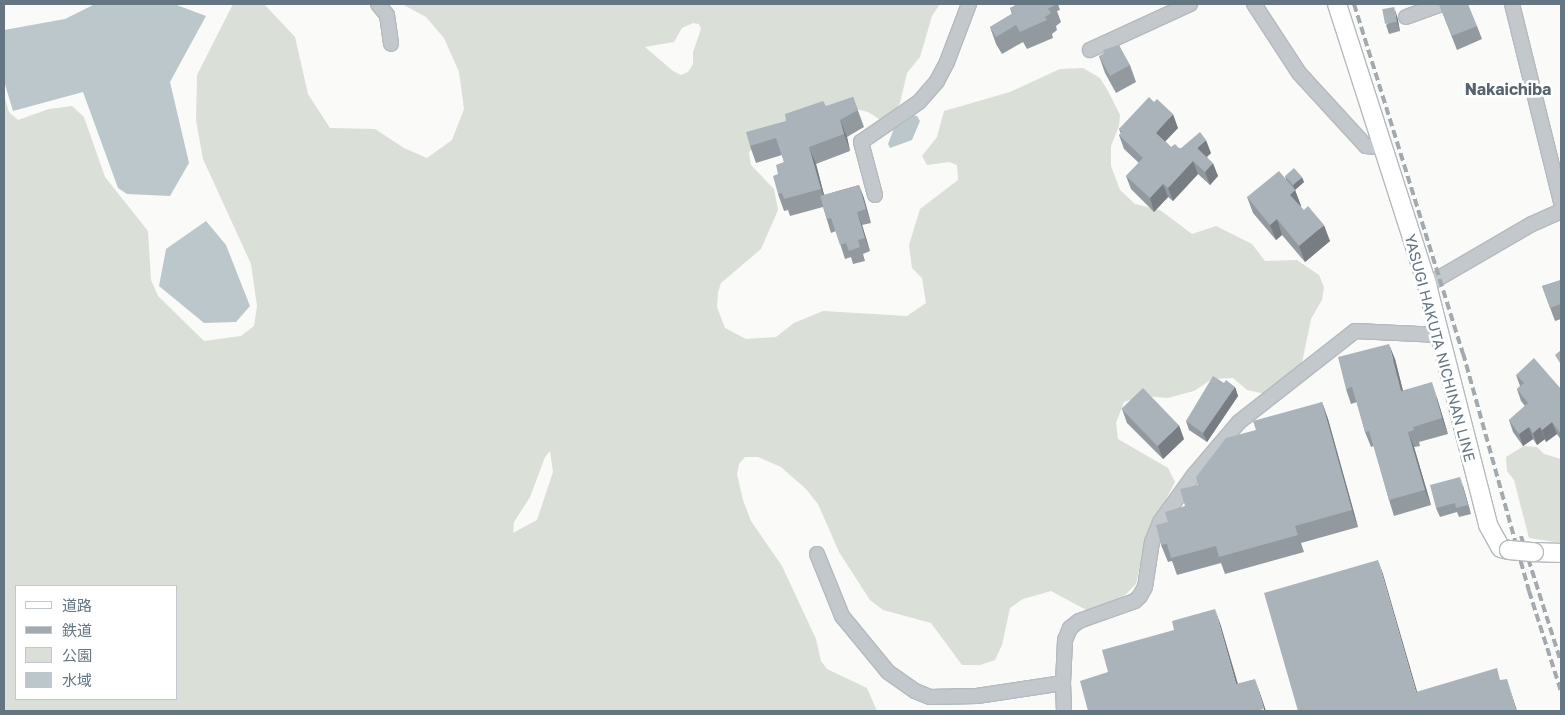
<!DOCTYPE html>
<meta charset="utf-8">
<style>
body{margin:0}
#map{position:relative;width:1565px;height:715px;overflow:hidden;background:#fafaf8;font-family:"Golos Text","Noto Sans JP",sans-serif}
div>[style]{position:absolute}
.green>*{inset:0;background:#dadfd7}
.water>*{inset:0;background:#bbc7cb}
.roads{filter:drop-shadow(1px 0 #b5babe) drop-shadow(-1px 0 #b5babe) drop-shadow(0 1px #b5babe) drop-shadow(0 -1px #b5babe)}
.minor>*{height:14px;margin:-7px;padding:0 7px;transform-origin:7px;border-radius:7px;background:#c3c8cc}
.major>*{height:18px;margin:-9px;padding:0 9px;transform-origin:9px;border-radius:9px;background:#fff}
.rail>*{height:4px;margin-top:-2px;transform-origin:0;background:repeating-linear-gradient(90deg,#a2aab0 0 8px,transparent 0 12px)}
.bridges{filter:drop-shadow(1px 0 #b5babe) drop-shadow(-1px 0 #b5babe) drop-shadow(0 1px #b5babe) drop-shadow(0 -1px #b5babe)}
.major-bridge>*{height:18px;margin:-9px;padding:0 9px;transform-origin:9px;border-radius:9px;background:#fff}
.wall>*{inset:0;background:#929a9f}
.shaded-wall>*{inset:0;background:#777d82}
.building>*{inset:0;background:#aab3b9;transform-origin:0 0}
span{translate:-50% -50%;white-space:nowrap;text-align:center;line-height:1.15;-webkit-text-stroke:5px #fff;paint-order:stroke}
.street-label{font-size:15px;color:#657683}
.neighbourhood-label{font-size:16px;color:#57646e;font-weight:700}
.frame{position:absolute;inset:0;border:5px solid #657683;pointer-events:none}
.legend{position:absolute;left:15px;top:585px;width:162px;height:115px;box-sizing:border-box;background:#fff;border:1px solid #c1c8cd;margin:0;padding:6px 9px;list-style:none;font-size:15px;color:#657683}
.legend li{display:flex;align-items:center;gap:10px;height:25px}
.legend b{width:25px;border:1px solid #c1c8cd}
</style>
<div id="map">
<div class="green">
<i style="clip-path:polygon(evenodd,233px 4px,264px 4px,295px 37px,308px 94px,330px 128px,375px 129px,404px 148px,427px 158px,452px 140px,464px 109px,459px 72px,444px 38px,426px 17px,402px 4px,940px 4px,932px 16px,920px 57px,907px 73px,900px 103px,892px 115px,879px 119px,868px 112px,851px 108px,759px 141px,749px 152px,751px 165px,774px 189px,778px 210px,761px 249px,721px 283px,718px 292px,717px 307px,725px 328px,746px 339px,776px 337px,794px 323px,823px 311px,907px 316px,926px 303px,922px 278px,912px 268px,909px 245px,920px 209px,958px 180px,957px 165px,949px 162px,927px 165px,922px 156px,937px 137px,944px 111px,1010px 92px,1060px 69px,1083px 68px,1100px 78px,1108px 91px,1120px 115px,1119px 126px,1111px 146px,1111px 166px,1120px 190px,1135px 204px,1160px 210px,1192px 234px,1216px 226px,1252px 244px,1265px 261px,1297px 260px,1319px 275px,1324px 287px,1322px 300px,1311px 319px,1302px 363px,1265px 394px,1247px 390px,1233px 378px,1212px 379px,1194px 391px,1168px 398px,1142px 396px,1124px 402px,1116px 423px,1118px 439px,1168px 468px,1175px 482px,1146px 538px,1136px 584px,1125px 595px,1090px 612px,1051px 591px,1023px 599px,1010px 608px,1002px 645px,995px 660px,980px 665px,962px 665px,931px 623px,883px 610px,870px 600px,839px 552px,818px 504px,806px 489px,781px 467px,758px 457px,745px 457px,739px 464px,737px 474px,743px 500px,751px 521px,782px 566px,816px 639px,821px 661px,827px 669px,867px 688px,877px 711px,4px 711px,4px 95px,9px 112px,18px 120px,49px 109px,72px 106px,84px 117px,105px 177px,148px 231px,151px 280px,158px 296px,204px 341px,241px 336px,254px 326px,257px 306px,251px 264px,203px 159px,196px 120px,197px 75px,233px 4px,693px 23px,699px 24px,701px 29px,693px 52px,693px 64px,688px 72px,681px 75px,673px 71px,645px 47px,674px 42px,682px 28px,693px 23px,233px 4px,550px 451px,553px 472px,537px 520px,513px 533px,514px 522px,530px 497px,545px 457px,550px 451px,233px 4px,16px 586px,176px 586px,176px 699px,16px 699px,16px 586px)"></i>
<i style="clip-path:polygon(1524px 446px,1537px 447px,1544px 454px,1561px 459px,1561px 543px,1529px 538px,1514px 480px,1507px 471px,1506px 457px)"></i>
</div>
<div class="water">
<i style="clip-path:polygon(95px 4px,174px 4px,206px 16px,170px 82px,189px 163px,170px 196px,127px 194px,118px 188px,83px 92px,13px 111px,4px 81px,4px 30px,65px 19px)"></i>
<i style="clip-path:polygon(912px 115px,917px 116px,920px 121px,912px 140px,890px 148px,888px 144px,895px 126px)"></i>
<i style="clip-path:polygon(206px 221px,226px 245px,250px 306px,236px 322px,204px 323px,159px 286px,166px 249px)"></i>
</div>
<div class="roads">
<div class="minor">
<i style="left:378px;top:4px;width:14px;rotate:51deg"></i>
<i style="left:387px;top:15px;width:29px;rotate:82deg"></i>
<i style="left:1254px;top:4px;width:82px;rotate:56.9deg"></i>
<i style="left:1299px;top:73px;width:99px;rotate:47.5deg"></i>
<i style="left:1366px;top:146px;width:18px;rotate:6deg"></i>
<i style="left:1512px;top:4px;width:204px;rotate:76.1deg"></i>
<i style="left:1406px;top:17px;width:37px;rotate:-20deg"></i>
<i style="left:1090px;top:50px;width:110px;rotate:-24.7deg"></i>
<i style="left:875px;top:195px;width:55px;rotate:-104.8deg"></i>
<i style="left:861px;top:142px;width:70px;rotate:-34.6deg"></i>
<i style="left:919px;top:102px;width:28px;rotate:-49deg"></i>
<i style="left:937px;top:81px;width:21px;rotate:-62deg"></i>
<i style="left:947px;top:62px;width:62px;rotate:-69.2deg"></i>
<i style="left:1427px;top:285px;width:121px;rotate:-30.2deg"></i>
<i style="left:1532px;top:224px;width:32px;rotate:-24deg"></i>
<i style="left:817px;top:554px;width:67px;rotate:68deg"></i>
<i style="left:842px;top:616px;width:72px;rotate:50.6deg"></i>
<i style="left:888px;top:672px;width:33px;rotate:35deg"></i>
<i style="left:915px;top:691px;width:16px;rotate:22deg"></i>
<i style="left:930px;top:697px;width:47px;rotate:-1.2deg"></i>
<i style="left:977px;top:696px;width:87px;rotate:-8.6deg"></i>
<i style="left:1063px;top:683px;width:43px;rotate:-87.3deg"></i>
<i style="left:1065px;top:640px;width:13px;rotate:-67deg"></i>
<i style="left:1070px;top:628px;width:11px;rotate:-38deg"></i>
<i style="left:1079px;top:621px;width:59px;rotate:-19.7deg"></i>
<i style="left:1135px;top:601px;width:7px;rotate:-45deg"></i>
<i style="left:1140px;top:596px;width:10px;rotate:-61deg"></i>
<i style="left:1145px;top:587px;width:46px;rotate:-81.2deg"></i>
<i style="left:1152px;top:542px;width:22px;rotate:-68deg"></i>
<i style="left:1160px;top:522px;width:57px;rotate:-54.3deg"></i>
<i style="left:1193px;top:476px;width:71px;rotate:-49.6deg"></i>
<i style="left:1239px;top:422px;width:147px;rotate:-38.1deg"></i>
<i style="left:1355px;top:331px;width:85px;rotate:2.7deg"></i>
<i style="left:1063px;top:683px;width:28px;rotate:88deg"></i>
</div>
<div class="major">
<i style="left:1337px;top:4px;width:295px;rotate:72.2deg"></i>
<i style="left:1427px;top:285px;width:248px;rotate:75.7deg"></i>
<i style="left:1488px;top:525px;width:26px;rotate:61deg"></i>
<i style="left:1501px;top:548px;width:8px;rotate:14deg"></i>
<i style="left:1534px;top:552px;width:27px;rotate:2deg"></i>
</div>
</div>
<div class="rail">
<i style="left:1354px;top:4px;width:366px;rotate:72.7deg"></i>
<i style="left:1463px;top:353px;width:247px;rotate:74.5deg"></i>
<i style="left:1529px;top:591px;width:105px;rotate:72.3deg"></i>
<i style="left:1521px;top:536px;width:132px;rotate:72.4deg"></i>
</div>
<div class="bridges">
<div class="major-bridge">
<i style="left:1509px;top:550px;width:25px;rotate:5deg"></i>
</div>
</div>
<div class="wall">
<i style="clip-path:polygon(1014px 4px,1058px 4px,1060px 10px,1057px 11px,1061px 22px,1056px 26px,1057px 30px,1052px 34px,1053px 38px,1027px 49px,1023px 42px,1002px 54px,996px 44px,990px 27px,1012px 14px,1010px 8px,1015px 6px)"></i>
<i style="clip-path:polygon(1439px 4px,1477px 26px,1482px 39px,1457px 50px)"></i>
<i style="clip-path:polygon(1397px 16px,1400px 31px,1389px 34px,1386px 25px)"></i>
<i style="clip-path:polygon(1099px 56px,1130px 65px,1136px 82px,1116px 93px,1105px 73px)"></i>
<i style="clip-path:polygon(853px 97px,864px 127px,847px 137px,850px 151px,816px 164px,824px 195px,859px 185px,871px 223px,862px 225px,870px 251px,863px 254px,865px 261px,853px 264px,851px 257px,845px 259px,836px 231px,831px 233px,823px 207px,790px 216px,788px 210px,784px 211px,778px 194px,778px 174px,784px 162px,782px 155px,756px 163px,750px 146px,786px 121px)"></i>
<i style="clip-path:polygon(1154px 102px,1178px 128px,1165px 141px,1171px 147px,1211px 153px,1207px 157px,1218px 176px,1210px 185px,1198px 174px,1173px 201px,1168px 197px,1154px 212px,1131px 189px,1126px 176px,1139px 163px,1124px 149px,1119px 135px,1121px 134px,1119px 129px)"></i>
<i style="clip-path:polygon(1285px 176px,1304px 182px,1295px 190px,1301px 206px,1300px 207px,1330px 241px,1305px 262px,1282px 235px,1276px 240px,1253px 213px,1247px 197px,1286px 179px)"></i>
<i style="clip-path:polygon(1561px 280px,1561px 319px,1555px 321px,1542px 286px)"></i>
<i style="clip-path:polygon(1395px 359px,1403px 391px,1437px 398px,1448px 434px,1419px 442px,1420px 446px,1414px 447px,1431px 505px,1394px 516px,1389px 500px,1374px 446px,1371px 447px,1365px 432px,1357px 402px,1351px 404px,1346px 389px)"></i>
<i style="clip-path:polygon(1516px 375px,1561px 389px,1561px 440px,1557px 434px,1546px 442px,1545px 439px,1537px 445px,1533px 439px,1523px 446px,1513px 432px,1509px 420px,1525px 406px,1521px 401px,1517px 389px,1520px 386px)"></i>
<i style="clip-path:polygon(1224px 383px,1235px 387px,1238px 396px,1207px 442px,1189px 430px,1186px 421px)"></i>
<i style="clip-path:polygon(1322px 402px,1328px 419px,1358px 527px,1301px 543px,1304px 552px,1225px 574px,1221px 563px,1177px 575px,1172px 561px,1168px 562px,1161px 545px,1168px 522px,1185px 506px,1198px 485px,1256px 430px)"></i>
<i style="clip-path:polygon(1122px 409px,1184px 439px,1163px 459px,1127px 423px)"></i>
<i style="clip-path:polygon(1463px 486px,1471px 514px,1459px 517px,1457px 512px,1440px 517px,1436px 508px)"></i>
</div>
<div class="shaded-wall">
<i style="clip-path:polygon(1394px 7px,1397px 16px,1400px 31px,1397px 22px)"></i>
<i style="clip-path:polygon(1173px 114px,1178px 128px,1161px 146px,1156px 133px)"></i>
<i style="clip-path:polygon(840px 120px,847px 137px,850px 151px,844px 134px)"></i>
<i style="clip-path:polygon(1206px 140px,1211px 153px,1202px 161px,1197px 148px)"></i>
<i style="clip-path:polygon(809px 147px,816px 164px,827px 206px,821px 189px)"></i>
<i style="clip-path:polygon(1193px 161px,1198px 174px,1173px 201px,1168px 188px)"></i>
<i style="clip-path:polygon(1213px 163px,1218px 176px,1210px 185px,1205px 172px)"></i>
<i style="clip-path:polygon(1302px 177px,1304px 182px,1295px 190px,1293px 185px)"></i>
<i style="clip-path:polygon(1163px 184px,1168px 197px,1154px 212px,1150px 198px)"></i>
<i style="clip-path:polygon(859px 185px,864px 198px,871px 223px,866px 209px)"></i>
<i style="clip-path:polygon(1295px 190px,1301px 206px,1296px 211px,1290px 195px)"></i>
<i style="clip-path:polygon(857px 212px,862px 225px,870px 251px,865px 238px)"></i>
<i style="clip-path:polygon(1277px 219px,1282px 235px,1276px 240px,1270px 225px)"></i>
<i style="clip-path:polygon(1324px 225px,1330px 241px,1305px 262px,1299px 246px)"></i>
<i style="clip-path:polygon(1389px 344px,1395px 359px,1407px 407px,1401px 391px)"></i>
<i style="clip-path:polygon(1432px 382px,1437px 398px,1448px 434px,1442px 418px)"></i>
<i style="clip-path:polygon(1235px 387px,1238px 396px,1207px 442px,1203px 433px)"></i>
<i style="clip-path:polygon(1322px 402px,1328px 419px,1358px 527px,1352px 510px)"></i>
<i style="clip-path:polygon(1552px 422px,1557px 434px,1546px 442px,1542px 430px)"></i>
<i style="clip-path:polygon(1179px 425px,1184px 439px,1163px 459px,1158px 446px)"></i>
<i style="clip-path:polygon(1529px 427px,1533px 439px,1523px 446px,1519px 434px)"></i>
<i style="clip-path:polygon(1540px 427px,1545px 439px,1537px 445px,1533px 433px)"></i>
<i style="clip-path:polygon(1408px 432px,1414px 447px,1431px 505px,1425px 490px)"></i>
<i style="clip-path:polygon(1460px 477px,1463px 486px,1471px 514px,1468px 505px)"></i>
<i style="clip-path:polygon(1378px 560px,1383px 574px,1421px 705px,1416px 692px)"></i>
<i style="clip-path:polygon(1215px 609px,1221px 626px,1243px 701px,1236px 684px)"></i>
<i style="clip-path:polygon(1255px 679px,1261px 696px,1266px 711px,1264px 711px,1264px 709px)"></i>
<i style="clip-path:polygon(1507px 679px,1511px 692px,1517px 711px,1516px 711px)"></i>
</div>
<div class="building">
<i style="clip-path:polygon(1015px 4px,1054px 4px,1055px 5px,1048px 9px,1051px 13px,1045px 17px,1047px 20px,1020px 32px,1016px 25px,996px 37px,990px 27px,1013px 13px,1010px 8px,1016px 5px)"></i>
<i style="clip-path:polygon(1439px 4px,1468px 4px,1477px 26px,1452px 36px)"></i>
<i style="left:1394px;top:7px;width:15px;height:12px;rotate:79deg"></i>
<i style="clip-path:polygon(1119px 45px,1130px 65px,1110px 76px,1099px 56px,1104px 53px,1103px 50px)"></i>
<i style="clip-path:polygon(853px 97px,858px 110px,840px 120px,844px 134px,809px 147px,821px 189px,784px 199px,782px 193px,778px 194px,773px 176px,778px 174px,776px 165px,784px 162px,776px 138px,750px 146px,746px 132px,786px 121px,785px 114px,823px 101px,826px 106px)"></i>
<i style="clip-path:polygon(1149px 97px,1154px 102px,1157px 99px,1173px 114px,1156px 133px,1171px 147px,1175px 144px,1180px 149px,1200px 132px,1206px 140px,1197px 148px,1213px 163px,1205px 172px,1193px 161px,1168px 188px,1163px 184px,1150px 198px,1126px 176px,1143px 158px,1119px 135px,1122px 132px,1119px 129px)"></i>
<i style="left:1294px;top:168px;width:12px;height:12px;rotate:48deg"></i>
<i style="clip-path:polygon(1279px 171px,1295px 190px,1290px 195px,1304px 210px,1308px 206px,1324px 225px,1299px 246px,1277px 219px,1270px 225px,1247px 197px)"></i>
<i style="clip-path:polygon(859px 185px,866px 209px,857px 212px,865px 238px,858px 240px,860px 247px,849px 251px,846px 243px,840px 245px,831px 218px,827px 219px,820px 196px)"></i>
<i style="clip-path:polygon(1561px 280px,1561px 304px,1550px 308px,1542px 286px)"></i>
<i style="clip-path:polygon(1389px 344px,1401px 391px,1432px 382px,1442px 418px,1413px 427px,1414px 430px,1408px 432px,1425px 490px,1389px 500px,1369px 431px,1365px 432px,1352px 387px,1346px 389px,1338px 357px)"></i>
<i style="clip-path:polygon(1561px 350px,1561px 363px,1560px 363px,1555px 355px)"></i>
<i style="clip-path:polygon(1534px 358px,1561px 389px,1561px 434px,1552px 422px,1542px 430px,1540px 427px,1533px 433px,1529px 427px,1519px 434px,1509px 420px,1528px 403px,1517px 389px,1524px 383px,1516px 375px)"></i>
<i style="clip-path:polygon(1213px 376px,1224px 383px,1226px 380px,1235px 387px,1203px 433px,1186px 421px)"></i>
<i style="left:1143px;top:388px;width:52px;height:30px;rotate:46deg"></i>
<i style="clip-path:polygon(1322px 402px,1352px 510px,1295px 526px,1298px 535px,1219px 557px,1216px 546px,1171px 558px,1167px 544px,1161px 545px,1156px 525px,1168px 522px,1165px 512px,1185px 506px,1180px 489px,1198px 485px,1196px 477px,1226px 438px,1256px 430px,1253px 421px)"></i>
<i style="clip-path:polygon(1460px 477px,1468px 505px,1456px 508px,1455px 503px,1436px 508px,1430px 485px)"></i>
<i style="clip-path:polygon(1378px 560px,1416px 692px,1497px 668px,1500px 680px,1507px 679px,1516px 711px,1298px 711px,1264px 593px)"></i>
<i style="clip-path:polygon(1215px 609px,1236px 684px,1255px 679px,1264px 709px,1256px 711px,1088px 711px,1080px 681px,1108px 672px,1102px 650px,1174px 630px,1172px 621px)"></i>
</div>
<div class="street-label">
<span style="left:1440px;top:348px;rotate:75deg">YASUGI HAKUTA NICHINAN LINE</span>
</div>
<div class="neighbourhood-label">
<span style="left:1508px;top:89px">Nakaichiba</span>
</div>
<div class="frame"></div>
<ul class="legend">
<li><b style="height:6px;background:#fff"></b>道路</li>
<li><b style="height:6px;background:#a2aab0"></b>鉄道</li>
<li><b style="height:14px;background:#dadfd7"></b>公園</li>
<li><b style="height:14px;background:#bbc7cb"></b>水域</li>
</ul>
</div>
